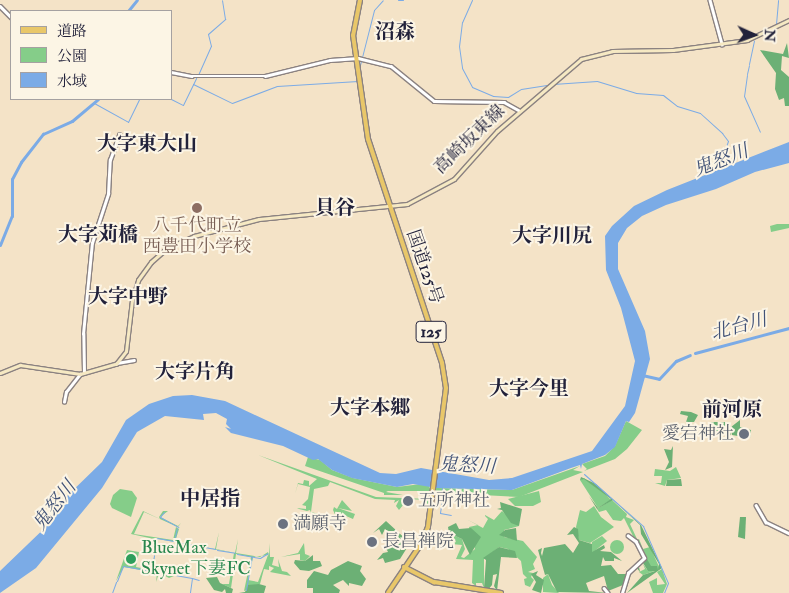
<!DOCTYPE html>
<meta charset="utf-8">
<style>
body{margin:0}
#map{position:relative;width:789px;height:593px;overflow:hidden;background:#f4e3c7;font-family:"IM FELL Double Pica","Noto Serif JP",serif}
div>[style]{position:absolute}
.green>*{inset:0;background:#85cd89}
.round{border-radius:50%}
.forest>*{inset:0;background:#6cb075}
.water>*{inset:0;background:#7babe6}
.stream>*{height:1px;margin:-0.5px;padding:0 0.5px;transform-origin:0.5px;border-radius:0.5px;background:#7babe6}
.river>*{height:3px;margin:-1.5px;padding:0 1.5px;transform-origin:1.5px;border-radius:1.5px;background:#7babe6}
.roads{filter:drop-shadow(1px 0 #8b8281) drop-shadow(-1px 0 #8b8281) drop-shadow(0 1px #8b8281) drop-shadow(0 -1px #8b8281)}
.tertiary>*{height:2.5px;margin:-1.25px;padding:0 1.25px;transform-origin:1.25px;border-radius:1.25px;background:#fff}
.secondary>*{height:3px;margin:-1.5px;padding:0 1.5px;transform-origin:1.5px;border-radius:1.5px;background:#f6e9c3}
.primary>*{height:4px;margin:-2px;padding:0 2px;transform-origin:2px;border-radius:2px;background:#e9c769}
.trunk>*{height:4px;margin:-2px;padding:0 2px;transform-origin:2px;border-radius:2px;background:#e9c769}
.dots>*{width:14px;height:14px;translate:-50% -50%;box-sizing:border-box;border:2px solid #fcf5e5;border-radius:50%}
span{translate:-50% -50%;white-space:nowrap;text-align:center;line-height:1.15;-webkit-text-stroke:4px #fcf5e5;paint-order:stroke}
.shield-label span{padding:1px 4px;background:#fcf5e5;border:1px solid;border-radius:4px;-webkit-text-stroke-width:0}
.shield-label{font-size:16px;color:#22223b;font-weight:700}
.street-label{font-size:18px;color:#22223b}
.education-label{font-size:18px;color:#785e54}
.worship-label{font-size:18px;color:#5b616d}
.right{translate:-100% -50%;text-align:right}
.left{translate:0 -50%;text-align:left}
.leisure-label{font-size:18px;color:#27864d}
.water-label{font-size:19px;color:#415277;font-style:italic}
.quarter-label{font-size:20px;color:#22223b;font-weight:700}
.legend{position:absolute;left:10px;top:10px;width:162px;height:90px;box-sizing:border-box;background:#fcf5e5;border:1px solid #a5a1a1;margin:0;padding:6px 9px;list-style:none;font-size:15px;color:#22223b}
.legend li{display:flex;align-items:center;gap:10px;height:25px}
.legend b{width:25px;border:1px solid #a5a1a1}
.north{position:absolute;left:729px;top:10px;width:50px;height:50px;-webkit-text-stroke:4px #fcf5e5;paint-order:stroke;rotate:92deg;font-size:14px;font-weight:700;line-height:20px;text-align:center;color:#22223b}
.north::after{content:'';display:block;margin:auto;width:18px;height:22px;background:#22223b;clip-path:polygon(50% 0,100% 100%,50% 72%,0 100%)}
</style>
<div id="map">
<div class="green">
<i style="clip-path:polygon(777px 224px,789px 224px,789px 228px,771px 232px,770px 226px)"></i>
<i style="clip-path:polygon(626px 421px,642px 430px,627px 449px,615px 459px,584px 471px,587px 469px,582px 464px,605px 456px,615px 446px)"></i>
<i style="clip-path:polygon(258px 455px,376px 497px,429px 499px,427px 520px,427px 500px,408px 499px,399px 510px,396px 506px,399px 500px,394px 503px,395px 500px,375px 499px,330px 482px,328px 486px,314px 489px,311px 512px,326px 516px,319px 520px,311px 513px,310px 510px,307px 511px,299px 509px,297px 508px,306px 509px,306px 506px,302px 505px,308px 499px,310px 487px,298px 484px,295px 494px,298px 483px,303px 484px,304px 480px,309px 481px,309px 486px,317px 479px)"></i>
<i style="clip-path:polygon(308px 457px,320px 460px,332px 470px,353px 478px,397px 487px,421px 484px,429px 486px,431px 491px,388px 491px,386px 492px,403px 495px,384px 495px,384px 493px,305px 466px)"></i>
<i style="clip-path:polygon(580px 466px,573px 470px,583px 472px,519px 497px,464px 494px,442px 497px,441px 494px,441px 497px,437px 498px,440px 492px,433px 492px,433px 488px,438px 488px,512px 490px)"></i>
<i style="clip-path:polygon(676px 467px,681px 478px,667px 480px,665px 486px,655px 483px,661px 483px,662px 476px,654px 476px,655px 469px,670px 471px)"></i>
<i style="clip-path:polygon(584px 478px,603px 492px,611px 500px,598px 508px,580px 480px)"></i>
<i style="clip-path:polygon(120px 489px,132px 491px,137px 498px,131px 517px,112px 508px,110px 504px,113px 495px)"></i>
<i style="clip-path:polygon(539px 491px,541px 502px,533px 506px,515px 506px,508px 499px)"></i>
<i style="clip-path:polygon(342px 500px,352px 511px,338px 508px,355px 514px,353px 519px,346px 516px,343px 522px,338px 521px,333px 510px,334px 507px,337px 509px)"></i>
<i style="clip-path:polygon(612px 500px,627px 514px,626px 517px,634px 520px,630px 524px,637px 539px,635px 540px,624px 518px,621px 521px,613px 520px,606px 510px,599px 512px,597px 509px)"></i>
<i style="clip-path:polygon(594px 506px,601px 517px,614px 527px,590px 543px,579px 540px,576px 527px,580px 510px,586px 512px)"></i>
<i style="clip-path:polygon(143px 511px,160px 519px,159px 517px,163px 511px,168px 511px,160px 517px,178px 526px,181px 523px,178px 527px,144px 512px,134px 534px,173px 540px,176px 527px,179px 529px,175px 542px,158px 539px,155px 554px,151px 554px,154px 539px,131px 534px)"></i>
<i style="clip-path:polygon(502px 511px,519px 526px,504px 530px,504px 537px,523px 541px,537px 557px,533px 564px,535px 569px,528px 572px,533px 573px,531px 577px,534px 580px,530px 587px,525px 585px,524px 579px,527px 578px,523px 574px,521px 561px,508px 549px,499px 547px,484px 559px,484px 588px,482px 583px,476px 583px,476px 586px,472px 583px,473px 560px,456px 559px,462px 545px,451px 544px,456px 542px,454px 538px,450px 540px,449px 533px,462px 539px,465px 549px,461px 557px,464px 558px,475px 549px,469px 527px,478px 525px,466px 519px,483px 528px,488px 519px,485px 516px,485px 515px,494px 520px)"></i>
<i style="clip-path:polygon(evenodd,219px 532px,216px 549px,235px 553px,238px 539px,236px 553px,260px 557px,268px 552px,269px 556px,270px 543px,270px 557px,274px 557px,272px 565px,279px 567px,278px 559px,282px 571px,287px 572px,291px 576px,270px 572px,274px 568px,269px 566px,269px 570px,264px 569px,260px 584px,244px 591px,251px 557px,236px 554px,231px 588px,222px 584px,229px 584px,234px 553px,176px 542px,215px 549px,219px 532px,268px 555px,258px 582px,248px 580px,253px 557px,268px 555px)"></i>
<i style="clip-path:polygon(602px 536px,607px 541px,592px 553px,592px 542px)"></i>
<i style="clip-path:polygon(639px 539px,643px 549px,650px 547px,660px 569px,643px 575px,639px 572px,645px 569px,643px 564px,648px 571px,636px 541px)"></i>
<i class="round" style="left:610px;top:540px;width:14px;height:14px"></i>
<i style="clip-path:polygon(304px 543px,305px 554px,310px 556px,305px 561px,300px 560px,300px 554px,281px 557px,298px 553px)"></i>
<i style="clip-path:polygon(127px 550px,139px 552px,136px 567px,151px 570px,155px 555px,152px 571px,174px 576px,169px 578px,159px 573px,156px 582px,157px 573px,124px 567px,116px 581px)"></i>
<i style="clip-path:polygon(662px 569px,667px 584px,663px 593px,653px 593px,649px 582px,657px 578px,657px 585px,665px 584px,657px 572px)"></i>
<i style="clip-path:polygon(548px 574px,552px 585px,559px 593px,543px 592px,543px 578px)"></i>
</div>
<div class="forest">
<i style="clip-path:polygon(787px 43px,789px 58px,782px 56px,781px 70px,789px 77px,789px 106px,785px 106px,784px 98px,779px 100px,775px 89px,776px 73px,760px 50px,783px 54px)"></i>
<i style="clip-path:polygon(681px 411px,691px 412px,698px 415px,694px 422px,686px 422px,688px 416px,680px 414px)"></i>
<i style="clip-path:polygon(740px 420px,740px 427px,751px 430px,750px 438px,732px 435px,731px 427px)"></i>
<i style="clip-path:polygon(711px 422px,728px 422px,731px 435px,709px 429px)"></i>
<i style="clip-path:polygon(673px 446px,672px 467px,665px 470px,669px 462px,664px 449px,671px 450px)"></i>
<i style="clip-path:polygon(581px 477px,596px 484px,641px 525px,662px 568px,627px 593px,643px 575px,655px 571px,648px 571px,643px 563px,639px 567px,640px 572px,636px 567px,639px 564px,647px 559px,651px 566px,657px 566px,658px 570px,659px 564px,641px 534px,640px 525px,613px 500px,597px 509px,589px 496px,598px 508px,611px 499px,584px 479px,580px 480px)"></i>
<i style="clip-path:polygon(681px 479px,682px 486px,666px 486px,667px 480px)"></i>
<i style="clip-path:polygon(500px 502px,522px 509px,519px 526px,511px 523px,502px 510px,497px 509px,501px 508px)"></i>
<i style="clip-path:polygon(740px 517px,746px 517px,745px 539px,738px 537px)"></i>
<i style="clip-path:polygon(386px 521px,410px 543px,400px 559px,385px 563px,383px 558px,377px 560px,383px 553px,388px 552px,385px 546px,393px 536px,385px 529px,382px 535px,379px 529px,373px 533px)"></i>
<i style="clip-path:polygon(456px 523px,459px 529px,471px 528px,481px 537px,470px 555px,462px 539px,449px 533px,448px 527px)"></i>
<i style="clip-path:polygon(574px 527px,578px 529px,579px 540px,592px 544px,592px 552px,604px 545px,605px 548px,600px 551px,611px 552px,622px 561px,614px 558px,614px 561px,605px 561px,603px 557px,601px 566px,611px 565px,618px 574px,626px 574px,623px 585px,608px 591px,604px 576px,586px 583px,589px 591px,607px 593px,557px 592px,548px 574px,545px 575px,538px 550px,542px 548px,541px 553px,542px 556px,544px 548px,565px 544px,573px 553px,579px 543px,573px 534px,567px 535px)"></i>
<i style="clip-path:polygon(516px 528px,517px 541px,499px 535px,505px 530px)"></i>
<i style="clip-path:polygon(499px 547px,515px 551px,517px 558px,501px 557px,497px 591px,494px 586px,497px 574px,493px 575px,492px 585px,488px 590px,484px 588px,486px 560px,483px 558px)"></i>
<i style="clip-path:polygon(313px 555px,313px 561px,320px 561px,322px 566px,309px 571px,300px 570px,294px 563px,295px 560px,305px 561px)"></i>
<i style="clip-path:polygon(348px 561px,362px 566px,360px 571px,366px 579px,362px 586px,349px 583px,349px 586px,343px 580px,333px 585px,340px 590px,339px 593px,313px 593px,313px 588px,307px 588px,307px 580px,314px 571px,328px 575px,331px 570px)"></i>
<i style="clip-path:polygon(538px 571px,536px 575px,544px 580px,541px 593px,532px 590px,536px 582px,531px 574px)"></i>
<i style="clip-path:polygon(217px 577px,220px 583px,233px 589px,232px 593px,226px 593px,225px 589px,222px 592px,214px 590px,206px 578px)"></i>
<i style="clip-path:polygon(259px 584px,266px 586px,264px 593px,239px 593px,245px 592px,248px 585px)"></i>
</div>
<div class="water">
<i style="clip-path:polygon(789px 142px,789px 163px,755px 172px,716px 189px,666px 205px,642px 216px,627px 228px,618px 243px,618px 269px,645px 331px,650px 359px,635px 413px,629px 422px,626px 421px,615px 447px,605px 455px,582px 464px,581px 469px,580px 465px,571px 468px,512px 490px,436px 488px,413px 484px,397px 487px,352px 478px,332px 470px,318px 459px,313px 460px,283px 446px,231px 433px,225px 427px,231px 429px,226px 424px,227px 419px,216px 413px,203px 414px,204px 420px,165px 416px,137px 432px,102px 488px,36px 568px,0 593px,0 571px,53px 520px,65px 498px,102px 462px,126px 420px,149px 404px,173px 396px,192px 395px,225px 401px,380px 473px,396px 474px,421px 468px,489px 480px,512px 478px,592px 451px,625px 406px,635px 361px,621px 308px,606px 270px,605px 236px,612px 226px,634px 206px,667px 190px)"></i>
</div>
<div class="stream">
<i style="left:398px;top:0;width:5px"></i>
<i style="left:472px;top:0;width:24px;rotate:114deg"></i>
<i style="left:462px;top:22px;width:24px;rotate:97deg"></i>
<i style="left:459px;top:46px;width:22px;rotate:82deg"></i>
<i style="left:462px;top:68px;width:21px;rotate:62deg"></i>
<i style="left:472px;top:87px;width:23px;rotate:23deg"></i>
<i style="left:493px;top:96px;width:15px;rotate:4deg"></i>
<i style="left:508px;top:97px;width:15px;rotate:-32deg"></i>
<i style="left:521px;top:89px;width:26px;rotate:-9deg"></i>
<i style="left:776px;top:24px;width:24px;rotate:-85deg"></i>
<i style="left:749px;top:64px;width:24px;rotate:-78deg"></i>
<i style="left:359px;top:69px;width:61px;rotate:-75.7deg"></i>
<i style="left:374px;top:10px;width:13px;rotate:-48deg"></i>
<i style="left:747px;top:74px;width:9px;rotate:-77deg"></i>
<i style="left:198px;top:75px;width:32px;rotate:-66deg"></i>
<i style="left:211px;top:46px;width:12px;rotate:-104deg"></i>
<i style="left:208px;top:34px;width:23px;rotate:-41deg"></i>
<i style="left:225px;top:19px;width:19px;rotate:-99deg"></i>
<i style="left:747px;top:75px;width:21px;rotate:98deg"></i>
<i style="left:744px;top:96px;width:39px;rotate:66deg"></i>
<i style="left:193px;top:84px;width:43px;rotate:26deg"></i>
<i style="left:232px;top:103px;width:48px;rotate:-20.7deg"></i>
<i style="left:277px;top:86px;width:81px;rotate:-3.5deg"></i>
<i style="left:553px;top:84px;width:44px;rotate:-3.9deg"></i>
<i style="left:597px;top:81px;width:41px;rotate:17.1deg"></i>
<i style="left:636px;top:93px;width:27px;rotate:4deg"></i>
<i style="left:663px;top:95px;width:18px;rotate:38deg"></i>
<i style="left:677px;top:106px;width:24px;rotate:17deg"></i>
<i style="left:700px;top:113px;width:30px;rotate:42deg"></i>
<i style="left:722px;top:133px;width:10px;rotate:53deg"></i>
<i style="left:728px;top:141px;width:15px;rotate:110deg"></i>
<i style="left:723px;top:155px;width:12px;rotate:81deg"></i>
<i style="left:171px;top:99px;width:13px;rotate:27deg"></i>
<i style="left:183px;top:105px;width:30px;rotate:-64deg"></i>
<i style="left:94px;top:103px;width:39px;rotate:29deg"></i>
<i style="left:128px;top:122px;width:25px;rotate:-64deg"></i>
<i style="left:584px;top:474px;width:79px;rotate:41.4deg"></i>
<i style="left:643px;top:526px;width:62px;rotate:66.3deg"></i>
<i style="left:668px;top:583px;width:11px;rotate:112deg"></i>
<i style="left:442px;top:488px;width:6px;rotate:90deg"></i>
<i style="left:442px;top:500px;width:13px;rotate:99deg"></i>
<i style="left:440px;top:513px;width:11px;rotate:10deg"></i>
<i style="left:164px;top:512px;width:6px;rotate:129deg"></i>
<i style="left:160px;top:517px;width:21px;rotate:29deg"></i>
<i style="left:176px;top:542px;width:40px;rotate:10deg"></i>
<i style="left:217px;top:550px;width:18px;rotate:9deg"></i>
<i style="left:154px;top:554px;width:16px;rotate:-79deg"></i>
<i style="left:157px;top:538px;width:17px;rotate:10deg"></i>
<i style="left:174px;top:541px;width:13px;rotate:-77deg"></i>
<i style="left:237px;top:554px;width:23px;rotate:10deg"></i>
<i style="left:260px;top:558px;width:9px;rotate:-32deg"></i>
<i style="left:151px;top:571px;width:23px;rotate:10deg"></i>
<i style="left:175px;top:575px;width:17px;rotate:10deg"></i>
<i style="left:192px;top:578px;width:15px;rotate:98deg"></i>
<i style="left:192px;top:578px;width:7px;rotate:16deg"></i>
<i style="left:117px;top:581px;width:16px;rotate:-68deg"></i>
<i style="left:123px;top:566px;width:28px;rotate:10deg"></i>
<i style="left:151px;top:571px;width:16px;rotate:-79deg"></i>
<i style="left:246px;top:590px;width:34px;rotate:-80deg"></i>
<i style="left:112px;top:593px;width:12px;rotate:-70deg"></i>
</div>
<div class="river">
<i style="left:128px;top:11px;width:14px;rotate:-51deg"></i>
<i style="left:0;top:245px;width:31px;rotate:-68deg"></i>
<i style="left:12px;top:216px;width:37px;rotate:-90deg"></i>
<i style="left:12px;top:179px;width:19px;rotate:-62deg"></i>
<i style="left:21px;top:162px;width:36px;rotate:-52deg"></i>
<i style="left:43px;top:134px;width:32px;rotate:-24deg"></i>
<i style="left:72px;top:121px;width:34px;rotate:-40deg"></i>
<i style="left:695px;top:353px;width:97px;rotate:-14.9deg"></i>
<i style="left:642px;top:375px;width:17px;rotate:13deg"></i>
<i style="left:659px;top:379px;width:25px;rotate:-47deg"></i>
<i style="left:676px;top:361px;width:15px;rotate:-23deg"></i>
</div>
<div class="roads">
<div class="tertiary">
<i style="left:710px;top:0;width:46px;rotate:74.7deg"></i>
<i style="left:0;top:6px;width:16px;rotate:45deg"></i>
<i style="left:171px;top:72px;width:21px;rotate:11deg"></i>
<i style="left:192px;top:76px;width:73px"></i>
<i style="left:265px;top:76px;width:67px;rotate:-13.8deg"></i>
<i style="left:330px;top:60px;width:28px;rotate:-4deg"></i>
<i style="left:358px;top:58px;width:34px;rotate:14deg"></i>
<i style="left:391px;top:66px;width:55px;rotate:39.1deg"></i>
<i style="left:434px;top:101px;width:70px;rotate:0.8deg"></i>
<i style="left:504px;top:102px;width:18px;rotate:29deg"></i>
<i style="left:117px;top:363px;width:17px;rotate:-10deg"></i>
<i style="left:84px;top:373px;width:39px;rotate:-91deg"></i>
<i style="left:83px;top:334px;width:91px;rotate:-84.4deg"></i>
<i style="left:92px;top:243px;width:52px;rotate:-71.9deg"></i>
<i style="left:108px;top:194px;width:34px;rotate:-87deg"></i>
<i style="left:110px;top:160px;width:27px;rotate:-70deg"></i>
<i style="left:64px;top:402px;width:10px;rotate:-79deg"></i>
<i style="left:66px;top:392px;width:23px;rotate:-52deg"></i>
<i style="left:756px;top:505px;width:20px;rotate:60deg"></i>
<i style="left:766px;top:522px;width:25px;rotate:26deg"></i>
<i style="left:604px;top:588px;width:6px;rotate:51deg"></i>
<i style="left:622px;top:593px;width:21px;rotate:-73deg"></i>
<i style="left:628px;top:573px;width:22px;rotate:-43deg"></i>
<i style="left:644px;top:558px;width:18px;rotate:-117deg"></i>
<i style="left:636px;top:542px;width:10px;rotate:-143deg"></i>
</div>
<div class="secondary">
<i style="left:0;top:373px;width:22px;rotate:-22deg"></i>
<i style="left:20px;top:365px;width:61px;rotate:8.5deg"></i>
<i style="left:80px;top:374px;width:37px;rotate:-16deg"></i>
<i style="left:116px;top:364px;width:16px;rotate:-52deg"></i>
<i style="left:126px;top:351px;width:51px;rotate:-83.3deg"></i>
<i style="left:132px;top:300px;width:21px;rotate:-73deg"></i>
<i style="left:138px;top:280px;width:22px;rotate:-54deg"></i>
<i style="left:151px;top:262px;width:21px;rotate:-41deg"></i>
<i style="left:167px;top:248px;width:30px;rotate:-24deg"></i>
<i style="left:194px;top:236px;width:67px;rotate:-14.7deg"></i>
<i style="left:259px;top:219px;width:149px;rotate:-5.8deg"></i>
<i style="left:407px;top:204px;width:53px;rotate:-28deg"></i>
<i style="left:454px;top:179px;width:64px;rotate:-48.1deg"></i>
<i style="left:497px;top:131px;width:111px;rotate:-40.6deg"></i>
<i style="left:581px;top:59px;width:32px;rotate:-14deg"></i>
<i style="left:612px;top:51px;width:61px;rotate:-0.9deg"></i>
<i style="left:673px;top:50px;width:75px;rotate:-7.7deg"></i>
<i style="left:747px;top:40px;width:47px;rotate:-25.5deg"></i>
</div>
<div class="primary">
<i style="left:404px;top:567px;width:34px;rotate:27deg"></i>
<i style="left:434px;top:582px;width:68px;rotate:9.3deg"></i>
</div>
<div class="trunk">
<i style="left:360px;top:0;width:36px;rotate:101deg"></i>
<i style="left:353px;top:35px;width:105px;rotate:81.8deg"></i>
<i style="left:368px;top:139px;width:236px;rotate:71.7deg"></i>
<i style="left:442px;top:363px;width:25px;rotate:81deg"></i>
<i style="left:446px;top:388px;width:140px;rotate:97.4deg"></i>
<i style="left:428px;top:527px;width:18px;rotate:112deg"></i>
<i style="left:421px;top:544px;width:59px;rotate:124deg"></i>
</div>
</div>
<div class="dots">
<i style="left:197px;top:208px;background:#8d6e63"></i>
<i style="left:744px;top:434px;background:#6b7280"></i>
<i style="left:408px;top:501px;background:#6b7280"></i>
<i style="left:283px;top:524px;background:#6b7280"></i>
<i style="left:372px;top:542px;background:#6b7280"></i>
<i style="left:131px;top:559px;background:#2e9e5b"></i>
</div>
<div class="shield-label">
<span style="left:431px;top:332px">125</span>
</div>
<div class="street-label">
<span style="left:470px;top:140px;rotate:-44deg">高崎坂東線</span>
<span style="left:424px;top:267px;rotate:71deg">国道125号</span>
</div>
<div class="education-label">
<span style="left:197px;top:237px">八千代町立<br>西豊田小学校</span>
</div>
<div class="worship-label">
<span class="right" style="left:734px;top:434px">愛宕神社</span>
<span class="left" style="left:418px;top:501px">五所神社</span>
<span class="left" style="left:293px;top:524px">満願寺</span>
<span class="left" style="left:382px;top:542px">長昌禅院</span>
</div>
<div class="leisure-label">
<span class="left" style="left:141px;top:559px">BlueMax<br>Skynet下妻FC</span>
</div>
<div class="water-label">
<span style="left:721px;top:161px;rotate:-21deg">鬼怒川</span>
<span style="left:739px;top:327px;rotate:-15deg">北台川</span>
<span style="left:467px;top:466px;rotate:3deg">鬼怒川</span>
<span style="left:55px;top:506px;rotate:-52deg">鬼怒川</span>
</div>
<div class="quarter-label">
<span style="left:395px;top:31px">沼森</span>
<span style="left:147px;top:143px">大字東大山</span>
<span style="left:335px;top:207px">貝谷</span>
<span style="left:98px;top:234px">大字苅橋</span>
<span style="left:552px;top:235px">大字川尻</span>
<span style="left:128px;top:296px">大字中野</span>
<span style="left:195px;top:371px">大字片角</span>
<span style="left:529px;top:388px">大字今里</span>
<span style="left:370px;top:407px">大字本郷</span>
<span style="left:732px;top:409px">前河原</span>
<span style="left:210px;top:498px">中居指</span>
</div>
<ul class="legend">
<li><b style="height:6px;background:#e9c769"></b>道路</li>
<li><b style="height:14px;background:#85cd89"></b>公園</li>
<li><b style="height:14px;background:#7babe6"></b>水域</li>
</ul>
<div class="north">N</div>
</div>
